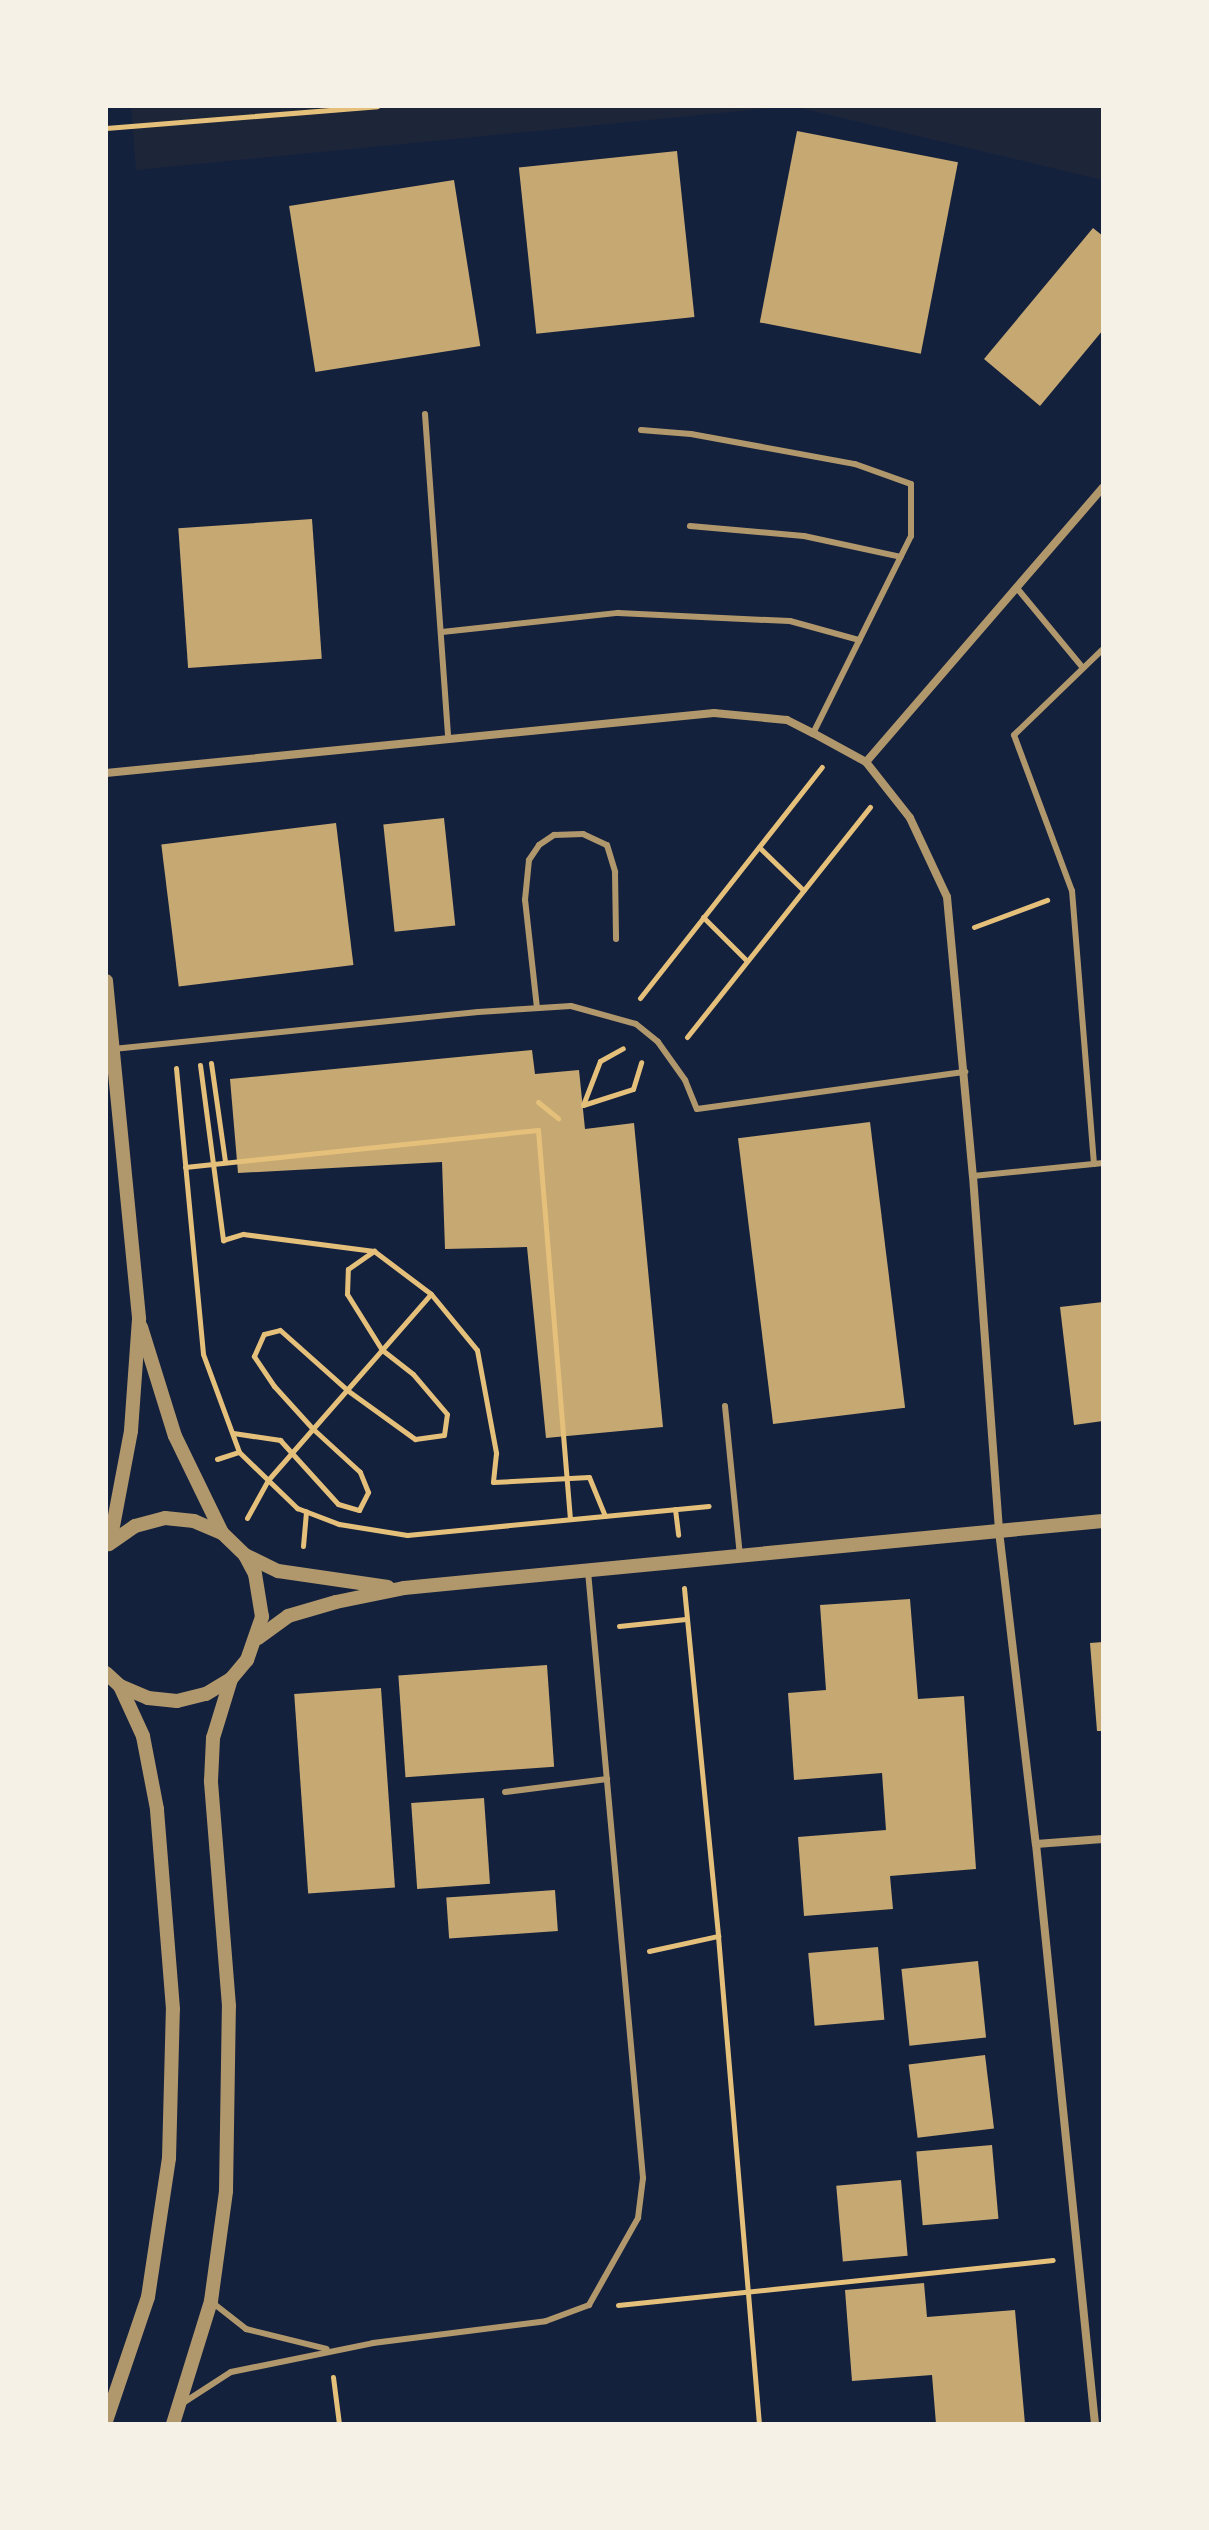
<!DOCTYPE html>
<style>
body{margin:0}
#map{position:relative;width:1209px;height:2530px;overflow:hidden;background:#14213d;font-family:Mulish,sans-serif}
div>[style]{position:absolute}
.green>*{inset:0;background:#1d2539}
.building>*{inset:0;background:#c6a872;transform-origin:0 0}
.path>*{height:5px;margin:-2.5px;padding:0 2.5px;transform-origin:2.5px;border-radius:2.5px;background:#e5c07b}
.service>*{height:6px;margin:-3px;padding:0 3px;transform-origin:3px;border-radius:3px;background:#b1986c}
.minor>*{height:8px;margin:-4px;padding:0 4px;transform-origin:4px;border-radius:4px;background:#b1986c}
.tertiary>*{height:14px;margin:-7px;padding:0 7px;transform-origin:7px;border-radius:7px;background:#b1986c}
span{translate:-50% -50%;white-space:nowrap;text-align:center;line-height:1.15;-webkit-text-stroke:8px #f6f1e7;paint-order:stroke}
.frame{position:absolute;inset:0;border:108px solid #f6f1e7;pointer-events:none}
</style>
<div id="map">
<div class="green">
<i style="clip-path:polygon(131px 106px,1103px 106px,1103px 180px,792px 106px,136px 170px)"></i>
</div>
<div class="building">
<i style="left:797px;top:131px;width:164px;height:195px;rotate:11deg"></i>
<i style="left:677px;top:151px;width:167px;height:159px;rotate:84deg"></i>
<i style="left:454px;top:180px;width:168px;height:167px;rotate:81deg"></i>
<i style="clip-path:polygon(1093px 228px,1103px 236px,1103px 330px,1040px 406px,984px 359px)"></i>
<i style="left:312px;top:519px;width:140px;height:134px;rotate:86deg"></i>
<i style="left:444px;top:818px;width:108px;height:61px;rotate:84deg"></i>
<i style="left:336px;top:823px;width:143px;height:176px;rotate:83deg"></i>
<i style="clip-path:polygon(532px 1050px,535px 1074px,579px 1070px,585px 1129px,634px 1123px,663px 1427px,546px 1438px,527px 1247px,445px 1249px,442px 1162px,238px 1173px,230px 1079px)"></i>
<i style="left:870px;top:1122px;width:288px;height:133px;rotate:83deg"></i>
<i style="clip-path:polygon(1103px 1302px,1103px 1421px,1074px 1425px,1060px 1307px)"></i>
<i style="clip-path:polygon(910px 1599px,918px 1699px,964px 1696px,976px 1869px,890px 1876px,893px 1909px,804px 1916px,798px 1837px,886px 1830px,882px 1773px,794px 1780px,788px 1693px,826px 1690px,820px 1605px)"></i>
<i style="clip-path:polygon(1103px 1642px,1103px 1731px,1097px 1731px,1090px 1643px)"></i>
<i style="left:547px;top:1665px;width:102px;height:149px;rotate:86deg"></i>
<i style="left:381px;top:1688px;width:200px;height:87px;rotate:86deg"></i>
<i style="left:484px;top:1798px;width:86px;height:73px;rotate:86deg"></i>
<i style="left:555px;top:1890px;width:41px;height:109px;rotate:86deg"></i>
<i style="left:878px;top:1947px;width:73px;height:70px;rotate:85deg"></i>
<i style="left:978px;top:1961px;width:77px;height:77px;rotate:84deg"></i>
<i style="left:985px;top:2055px;width:74px;height:77px;rotate:83deg"></i>
<i style="left:992px;top:2145px;width:74px;height:76px;rotate:85deg"></i>
<i style="left:901px;top:2180px;width:76px;height:65px;rotate:85deg"></i>
<i style="clip-path:polygon(924px 2283px,927px 2317px,1015px 2310px,1025px 2424px,936px 2424px,932px 2375px,852px 2381px,845px 2290px)"></i>
</div>
<div class="path">
<i style="left:106px;top:128px;width:272px;rotate:-4.6deg"></i>
<i style="left:759px;top:847px;width:62px;rotate:44.3deg"></i>
<i style="left:703px;top:917px;width:62px;rotate:45deg"></i>
<i style="left:974px;top:927px;width:78px;rotate:-20.3deg"></i>
<i style="left:640px;top:998px;width:294px;rotate:-51.8deg"></i>
<i style="left:687px;top:1037px;width:294px;rotate:-51.5deg"></i>
<i style="left:211px;top:1063px;width:99px;rotate:81.9deg"></i>
<i style="left:200px;top:1065px;width:177px;rotate:82.5deg"></i>
<i style="left:223px;top:1240px;width:21px;rotate:-17deg"></i>
<i style="left:243px;top:1234px;width:132px;rotate:7.4deg"></i>
<i style="left:374px;top:1251px;width:71px;rotate:37deg"></i>
<i style="left:431px;top:1294px;width:72px;rotate:50.6deg"></i>
<i style="left:477px;top:1350px;width:105px;rotate:79.5deg"></i>
<i style="left:496px;top:1453px;width:29px;rotate:96deg"></i>
<i style="left:493px;top:1482px;width:96px;rotate:-3deg"></i>
<i style="left:589px;top:1477px;width:42px;rotate:67.7deg"></i>
<i style="left:176px;top:1068px;width:287px;rotate:84.6deg"></i>
<i style="left:203px;top:1354px;width:104px;rotate:69.8deg"></i>
<i style="left:239px;top:1452px;width:81px;rotate:44deg"></i>
<i style="left:297px;top:1508px;width:45px;rotate:20.9deg"></i>
<i style="left:339px;top:1524px;width:69px;rotate:9.2deg"></i>
<i style="left:407px;top:1535px;width:303px;rotate:-5.5deg"></i>
<i style="left:538px;top:1102px;width:26px;rotate:39deg"></i>
<i style="left:583px;top:1105px;width:52px;rotate:-17.7deg"></i>
<i style="left:633px;top:1089px;width:28px;rotate:-73deg"></i>
<i style="left:583px;top:1105px;width:47px;rotate:-68.9deg"></i>
<i style="left:600px;top:1061px;width:26px;rotate:-29deg"></i>
<i style="left:185px;top:1167px;width:355px;rotate:-6deg"></i>
<i style="left:538px;top:1130px;width:390px;rotate:85.3deg"></i>
<i style="left:233px;top:1433px;width:48px;rotate:8.5deg"></i>
<i style="left:280px;top:1440px;width:86px;rotate:47.8deg"></i>
<i style="left:338px;top:1504px;width:22px;rotate:16deg"></i>
<i style="left:359px;top:1510px;width:20px;rotate:-63deg"></i>
<i style="left:368px;top:1492px;width:22px;rotate:-112deg"></i>
<i style="left:360px;top:1472px;width:64px;rotate:-137.5deg"></i>
<i style="left:313px;top:1429px;width:58px;rotate:-132.2deg"></i>
<i style="left:274px;top:1386px;width:36px;rotate:-124deg"></i>
<i style="left:254px;top:1356px;width:24px;rotate:-66deg"></i>
<i style="left:264px;top:1334px;width:16px;rotate:-14deg"></i>
<i style="left:280px;top:1330px;width:90px;rotate:41.8deg"></i>
<i style="left:347px;top:1390px;width:84px;rotate:35.8deg"></i>
<i style="left:415px;top:1439px;width:29px;rotate:-8deg"></i>
<i style="left:444px;top:1435px;width:21px;rotate:-82deg"></i>
<i style="left:447px;top:1414px;width:52px;rotate:-130.4deg"></i>
<i style="left:413px;top:1374px;width:39px;rotate:-142deg"></i>
<i style="left:382px;top:1350px;width:66px;rotate:-122deg"></i>
<i style="left:347px;top:1294px;width:25px;rotate:-88deg"></i>
<i style="left:348px;top:1269px;width:32px;rotate:-35deg"></i>
<i style="left:217px;top:1459px;width:23px;rotate:-18deg"></i>
<i style="left:675px;top:1509px;width:26px;rotate:83deg"></i>
<i style="left:247px;top:1518px;width:43px;rotate:-61.1deg"></i>
<i style="left:268px;top:1480px;width:247px;rotate:-48.8deg"></i>
<i style="left:303px;top:1546px;width:35px;rotate:-85deg"></i>
<i style="left:684px;top:1588px;width:350px;rotate:84.4deg"></i>
<i style="left:718px;top:1936px;width:490px;rotate:85.2deg"></i>
<i style="left:619px;top:1626px;width:67px;rotate:-6deg"></i>
<i style="left:649px;top:1951px;width:71px;rotate:-12.3deg"></i>
<i style="left:618px;top:2305px;width:437px;rotate:-5.9deg"></i>
<i style="left:333px;top:2377px;width:47px;rotate:82.7deg"></i>
</div>
<div class="service">
<i style="left:425px;top:414px;width:325px;rotate:85.9deg"></i>
<i style="left:641px;top:430px;width:50px;rotate:4.6deg"></i>
<i style="left:691px;top:434px;width:167px;rotate:10.4deg"></i>
<i style="left:855px;top:464px;width:59px;rotate:19.7deg"></i>
<i style="left:911px;top:484px;width:52px;rotate:90deg"></i>
<i style="left:911px;top:536px;width:220px;rotate:116.4deg"></i>
<i style="left:690px;top:526px;width:114px;rotate:5deg"></i>
<i style="left:804px;top:536px;width:99px;rotate:12.2deg"></i>
<i style="left:1016px;top:587px;width:105px;rotate:50.4deg"></i>
<i style="left:442px;top:632px;width:177px;rotate:-6.2deg"></i>
<i style="left:618px;top:613px;width:172px;rotate:2.7deg"></i>
<i style="left:790px;top:621px;width:72px;rotate:15.4deg"></i>
<i style="left:537px;top:1008px;width:109px;rotate:-96.3deg"></i>
<i style="left:525px;top:900px;width:40px;rotate:-84.3deg"></i>
<i style="left:529px;top:860px;width:18px;rotate:-56deg"></i>
<i style="left:539px;top:845px;width:18px;rotate:-34deg"></i>
<i style="left:554px;top:835px;width:29px;rotate:-2deg"></i>
<i style="left:583px;top:834px;width:26px;rotate:25deg"></i>
<i style="left:607px;top:845px;width:28px;rotate:73deg"></i>
<i style="left:615px;top:872px;width:67px;rotate:89.1deg"></i>
<i style="left:113px;top:1049px;width:367px;rotate:-5.8deg"></i>
<i style="left:478px;top:1012px;width:93px;rotate:-3.7deg"></i>
<i style="left:571px;top:1006px;width:67px;rotate:15.5deg"></i>
<i style="left:636px;top:1024px;width:28px;rotate:39deg"></i>
<i style="left:658px;top:1042px;width:47px;rotate:54.6deg"></i>
<i style="left:685px;top:1080px;width:31px;rotate:68deg"></i>
<i style="left:697px;top:1109px;width:271px;rotate:-7.9deg"></i>
<i style="left:1094px;top:1164px;width:274px;rotate:-94.6deg"></i>
<i style="left:1072px;top:891px;width:166px;rotate:-110.4deg"></i>
<i style="left:1014px;top:735px;width:124px;rotate:-44deg"></i>
<i style="left:973px;top:1176px;width:131px;rotate:-5.7deg"></i>
<i style="left:725px;top:1406px;width:151px;rotate:84.3deg"></i>
<i style="left:505px;top:1792px;width:103px;rotate:-7.3deg"></i>
<i style="left:213px;top:2303px;width:42px;rotate:38.2deg"></i>
<i style="left:246px;top:2329px;width:83px;rotate:13.9deg"></i>
<i style="left:183px;top:2403px;width:57px;rotate:-32.9deg"></i>
<i style="left:231px;top:2372px;width:145px;rotate:-11.5deg"></i>
<i style="left:373px;top:2343px;width:174px;rotate:-7.2deg"></i>
<i style="left:546px;top:2321px;width:46px;rotate:-20.4deg"></i>
<i style="left:589px;top:2305px;width:100px;rotate:-60.6deg"></i>
<i style="left:638px;top:2218px;width:40px;rotate:-82.9deg"></i>
<i style="left:643px;top:2178px;width:609px;rotate:-95.18deg"></i>
</div>
<div class="minor">
<i style="left:866px;top:762px;width:363px;rotate:-49.2deg"></i>
<i style="left:106px;top:773px;width:611px;rotate:-5.64deg"></i>
<i style="left:714px;top:713px;width:73px;rotate:5.5deg"></i>
<i style="left:787px;top:720px;width:29px;rotate:27deg"></i>
<i style="left:813px;top:733px;width:60px;rotate:28.7deg"></i>
<i style="left:866px;top:762px;width:71px;rotate:51.8deg"></i>
<i style="left:910px;top:818px;width:87px;rotate:64.9deg"></i>
<i style="left:947px;top:897px;width:280px;rotate:84.7deg"></i>
<i style="left:973px;top:1176px;width:356px;rotate:85.8deg"></i>
<i style="left:999px;top:1531px;width:315px;rotate:83.3deg"></i>
<i style="left:1036px;top:1844px;width:583px;rotate:84.19deg"></i>
<i style="left:1036px;top:1844px;width:67px;rotate:-4.3deg"></i>
</div>
<div class="tertiary">
<i style="left:106px;top:981px;width:340px;rotate:84.4deg"></i>
<i style="left:139px;top:1319px;width:112px;rotate:94.1deg"></i>
<i style="left:131px;top:1431px;width:113px;rotate:100.7deg"></i>
<i style="left:141px;top:1327px;width:114px;rotate:72.7deg"></i>
<i style="left:175px;top:1436px;width:108px;rotate:64.1deg"></i>
<i style="left:245px;top:1555px;width:37px;rotate:26deg"></i>
<i style="left:278px;top:1571px;width:111px;rotate:8.3deg"></i>
<i style="left:258px;top:1638px;width:37px;rotate:-36deg"></i>
<i style="left:288px;top:1616px;width:50px;rotate:-16.3deg"></i>
<i style="left:336px;top:1602px;width:69px;rotate:-11.6deg"></i>
<i style="left:404px;top:1588px;width:702px;rotate:-5.48deg"></i>
<i style="left:106px;top:1673px;width:19px;rotate:43deg"></i>
<i style="left:120px;top:1686px;width:30px;rotate:23deg"></i>
<i style="left:148px;top:1698px;width:29px;rotate:6deg"></i>
<i style="left:177px;top:1701px;width:30px;rotate:-14deg"></i>
<i style="left:206px;top:1694px;width:29px;rotate:-31deg"></i>
<i style="left:231px;top:1679px;width:25px;rotate:-50deg"></i>
<i style="left:247px;top:1660px;width:46px;rotate:-70.8deg"></i>
<i style="left:262px;top:1617px;width:44px;rotate:-99.2deg"></i>
<i style="left:255px;top:1574px;width:21px;rotate:-118deg"></i>
<i style="left:245px;top:1555px;width:32px;rotate:-136deg"></i>
<i style="left:222px;top:1533px;width:30px;rotate:-157deg"></i>
<i style="left:194px;top:1521px;width:29px;rotate:-174deg"></i>
<i style="left:165px;top:1518px;width:31px;rotate:165deg"></i>
<i style="left:135px;top:1526px;width:32px;rotate:145deg"></i>
<i style="left:106px;top:2421px;width:131px;rotate:-71.3deg"></i>
<i style="left:148px;top:2297px;width:141px;rotate:-81.4deg"></i>
<i style="left:169px;top:2158px;width:149px;rotate:-88.5deg"></i>
<i style="left:173px;top:2009px;width:201px;rotate:-94.6deg"></i>
<i style="left:157px;top:1809px;width:74px;rotate:-100.9deg"></i>
<i style="left:143px;top:1736px;width:55px;rotate:-114.7deg"></i>
<i style="left:173px;top:2424px;width:129px;rotate:-72.8deg"></i>
<i style="left:211px;top:2301px;width:111px;rotate:-82.2deg"></i>
<i style="left:226px;top:2191px;width:185px;rotate:-89.1deg"></i>
<i style="left:229px;top:2006px;width:226px;rotate:-94.6deg"></i>
<i style="left:211px;top:1781px;width:43px;rotate:-87.3deg"></i>
<i style="left:213px;top:1738px;width:62px;rotate:-73deg"></i>
</div>
<div class="frame"></div>
</div>
